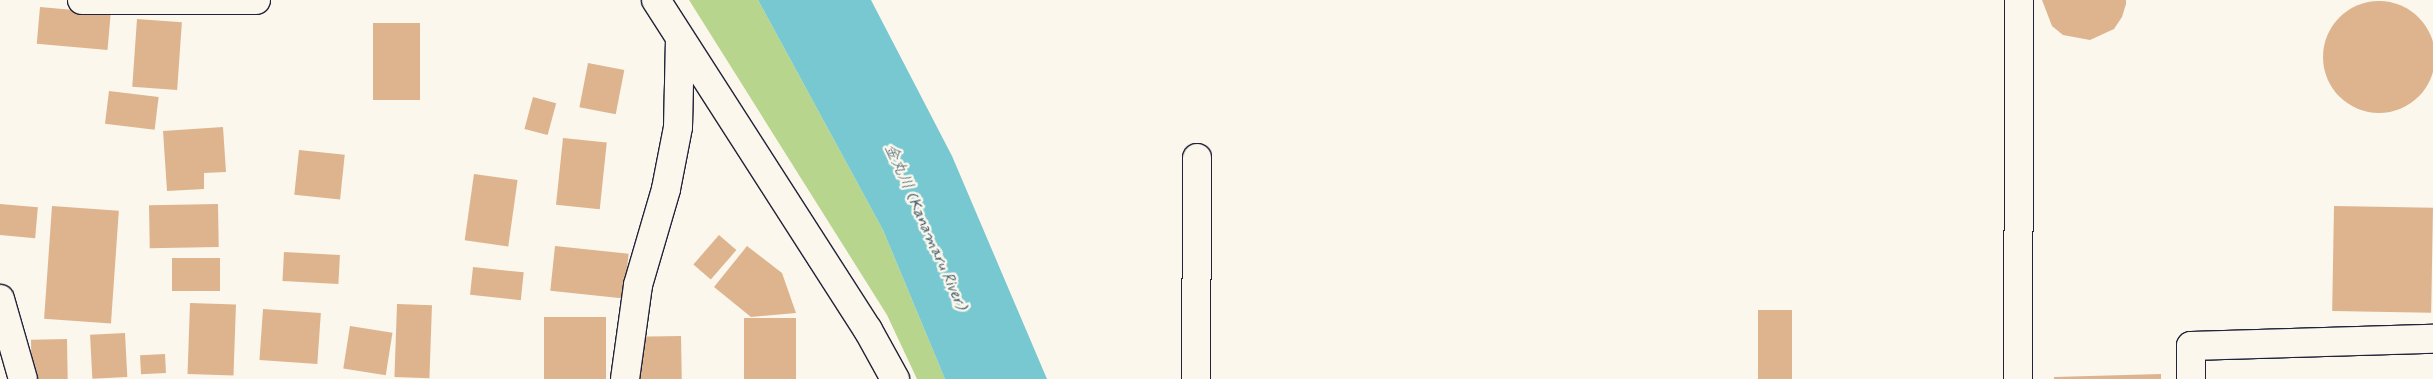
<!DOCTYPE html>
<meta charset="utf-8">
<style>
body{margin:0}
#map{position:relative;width:2433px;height:379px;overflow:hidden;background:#fbf7ec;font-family:Mynerve,"Klee One",sans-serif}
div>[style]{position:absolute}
.green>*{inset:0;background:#b8d58d}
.water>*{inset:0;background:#77c8d0}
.building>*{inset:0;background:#deb48e;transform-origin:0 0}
.round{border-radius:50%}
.roads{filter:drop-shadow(1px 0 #22223b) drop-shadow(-1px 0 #22223b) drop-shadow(0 1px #22223b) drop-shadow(0 -1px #22223b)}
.minor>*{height:28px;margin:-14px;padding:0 14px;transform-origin:14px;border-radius:14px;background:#fbf7ec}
span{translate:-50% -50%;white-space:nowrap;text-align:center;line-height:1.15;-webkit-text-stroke:5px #fbf7ec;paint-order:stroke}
.water-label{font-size:16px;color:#405c6f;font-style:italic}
</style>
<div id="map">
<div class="green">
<i style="clip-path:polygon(689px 0,758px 0,883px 230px,945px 379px,917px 379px,887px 315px)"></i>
</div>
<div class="water">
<i style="clip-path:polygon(758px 0,871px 0,952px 156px,1047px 379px,945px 379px,883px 230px)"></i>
</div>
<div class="building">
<i style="clip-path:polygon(2042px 0,2126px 0,2126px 4px,2122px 17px,2114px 29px,2090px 40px,2063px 35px,2052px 26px)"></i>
<i class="round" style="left:2323px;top:1px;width:112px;height:112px"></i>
<i style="left:40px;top:7px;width:71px;height:37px;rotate:5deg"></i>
<i style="left:137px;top:19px;width:45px;height:68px;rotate:4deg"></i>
<i style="left:373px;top:23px;width:47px;height:77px"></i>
<i style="left:588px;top:63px;width:37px;height:45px;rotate:11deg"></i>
<i style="left:109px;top:91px;width:50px;height:33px;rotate:7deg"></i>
<i style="left:533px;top:97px;width:24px;height:33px;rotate:15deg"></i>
<i style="clip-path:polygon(223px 127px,226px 172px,204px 173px,204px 189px,167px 191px,163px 131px)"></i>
<i style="left:563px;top:138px;width:44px;height:67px;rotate:6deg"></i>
<i style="left:299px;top:150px;width:46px;height:45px;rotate:6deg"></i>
<i style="left:474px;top:174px;width:44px;height:67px;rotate:8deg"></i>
<i style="left:0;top:204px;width:38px;height:31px;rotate:5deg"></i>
<i style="left:218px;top:204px;width:43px;height:69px;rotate:89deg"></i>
<i style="left:52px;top:206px;width:67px;height:113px;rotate:4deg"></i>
<i style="left:2334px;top:206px;width:99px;height:105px;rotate:1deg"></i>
<i style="left:719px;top:235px;width:23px;height:39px;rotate:41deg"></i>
<i style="left:555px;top:246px;width:74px;height:45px;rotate:6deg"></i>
<i style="clip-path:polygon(747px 246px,782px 273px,796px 313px,751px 317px,714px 287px)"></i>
<i style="left:284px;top:252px;width:56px;height:29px;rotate:3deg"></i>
<i style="left:172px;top:258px;width:48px;height:33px"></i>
<i style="left:473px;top:267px;width:51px;height:28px;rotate:6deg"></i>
<i style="left:190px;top:303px;width:46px;height:71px;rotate:2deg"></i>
<i style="left:397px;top:304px;width:35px;height:73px;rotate:2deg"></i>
<i style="left:263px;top:309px;width:58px;height:51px;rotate:4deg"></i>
<i style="left:1758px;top:310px;width:34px;height:69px"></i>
<i style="left:544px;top:317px;width:62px;height:62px"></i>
<i style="left:744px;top:318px;width:52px;height:61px"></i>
<i style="left:350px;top:326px;width:43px;height:43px;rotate:9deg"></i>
<i style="left:125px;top:333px;width:44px;height:35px;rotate:87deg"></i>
<i style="left:681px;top:336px;width:43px;height:47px;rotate:89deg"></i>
<i style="left:67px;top:339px;width:40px;height:36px;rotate:89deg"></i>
<i style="left:165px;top:354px;width:19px;height:25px;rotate:87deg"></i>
<i style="clip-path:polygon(2161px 374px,2161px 379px,2054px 379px,2054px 377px)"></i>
</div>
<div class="roads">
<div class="minor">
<i style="left:82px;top:0;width:174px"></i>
<i style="left:656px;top:0;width:392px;rotate:57.3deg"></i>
<i style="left:868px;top:330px;width:56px;rotate:61.1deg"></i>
<i style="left:0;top:299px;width:83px;rotate:74deg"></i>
<i style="left:625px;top:379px;width:95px;rotate:-82.1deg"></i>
<i style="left:638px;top:285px;width:100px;rotate:-73.7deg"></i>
<i style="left:666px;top:189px;width:63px;rotate:-79deg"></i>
<i style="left:678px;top:127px;width:88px;rotate:-88.7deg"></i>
<i style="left:1196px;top:379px;width:221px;rotate:-89.7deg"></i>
<i style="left:2018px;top:379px;width:379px;rotate:-89.8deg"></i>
<i style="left:2191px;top:379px;width:33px;rotate:-90deg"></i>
<i style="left:2191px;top:346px;width:242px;rotate:-1.7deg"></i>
</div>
</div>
<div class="water-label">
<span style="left:925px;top:227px;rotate:66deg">金丸川 (Kanamaru River)</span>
</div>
</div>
